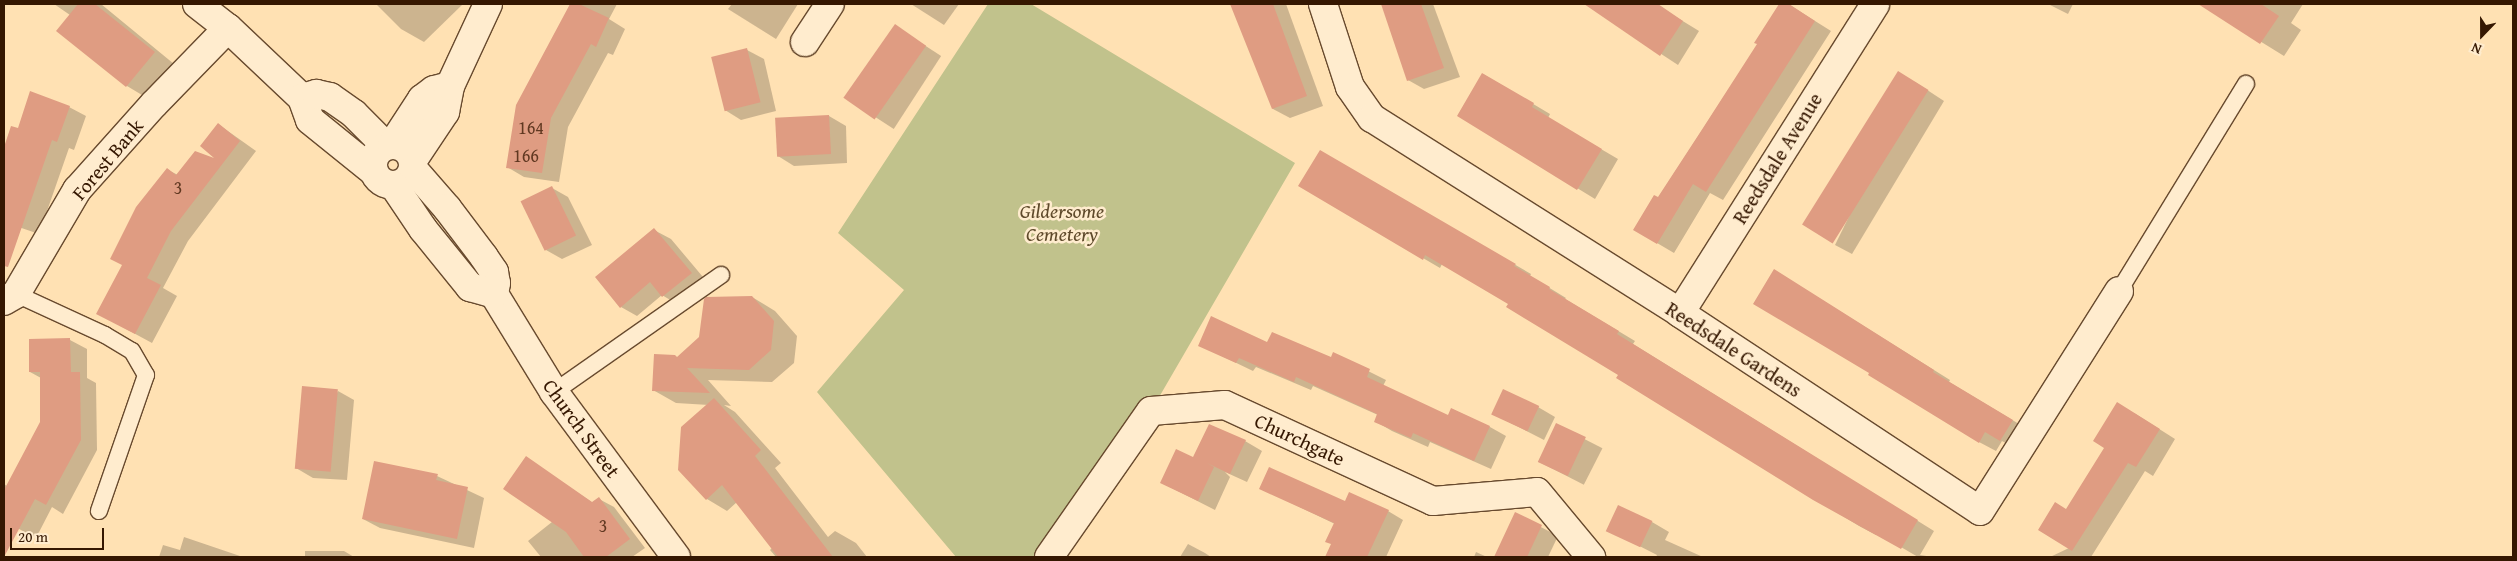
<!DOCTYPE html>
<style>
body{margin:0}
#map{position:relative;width:2517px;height:561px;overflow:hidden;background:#ffe1b3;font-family:"Gentium Book Plus",serif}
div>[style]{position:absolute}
.green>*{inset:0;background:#c1c28c}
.shadow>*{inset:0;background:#0003;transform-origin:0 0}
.building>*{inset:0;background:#df9c82;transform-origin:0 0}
.roads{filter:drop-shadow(1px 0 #684a2e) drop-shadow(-1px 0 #684a2e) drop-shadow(0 1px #684a2e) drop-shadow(0 -1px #684a2e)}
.lane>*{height:16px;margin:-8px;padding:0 8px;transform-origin:8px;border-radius:8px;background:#ffecce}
.street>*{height:28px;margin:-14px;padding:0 14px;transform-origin:14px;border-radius:14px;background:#ffecce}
.secondary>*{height:28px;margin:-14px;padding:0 14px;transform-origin:14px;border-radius:14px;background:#ffecce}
.secondary>.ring{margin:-14px;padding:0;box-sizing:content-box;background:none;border:28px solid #ffecce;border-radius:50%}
span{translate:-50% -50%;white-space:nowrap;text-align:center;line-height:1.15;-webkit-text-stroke:5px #ffecce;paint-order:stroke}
.number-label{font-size:18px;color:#603821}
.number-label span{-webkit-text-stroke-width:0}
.street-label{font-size:20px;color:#351701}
.park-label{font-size:20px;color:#5f4a2b;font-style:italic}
.frame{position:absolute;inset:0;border:5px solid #351701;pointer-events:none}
.north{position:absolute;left:2457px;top:10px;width:50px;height:50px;-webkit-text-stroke:4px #ffecce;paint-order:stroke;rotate:202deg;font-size:14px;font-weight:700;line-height:20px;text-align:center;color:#351701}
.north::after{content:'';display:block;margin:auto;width:18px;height:22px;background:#351701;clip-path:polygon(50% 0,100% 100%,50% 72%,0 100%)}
.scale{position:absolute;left:10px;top:528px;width:94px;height:22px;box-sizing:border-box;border:2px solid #351701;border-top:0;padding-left:6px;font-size:15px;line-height:18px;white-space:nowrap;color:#351701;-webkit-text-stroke:4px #ffecce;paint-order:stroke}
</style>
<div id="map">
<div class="green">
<i style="clip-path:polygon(988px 4px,1031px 4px,1295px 163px,1151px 411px,1049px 557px,956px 557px,817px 392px,904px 290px,838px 233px)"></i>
</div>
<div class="shadow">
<i style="clip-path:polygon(54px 4px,101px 4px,174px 64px,147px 98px,127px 86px,58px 31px,70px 15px)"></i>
<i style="clip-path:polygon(376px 4px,463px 4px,424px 42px,401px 29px)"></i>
<i style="clip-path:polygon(572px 4px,617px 4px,609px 19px,625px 29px,613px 55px,608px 53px,568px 127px,559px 182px,524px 177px,507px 167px)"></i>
<i style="clip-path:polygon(732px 4px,798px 4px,776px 39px,728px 9px)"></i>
<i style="clip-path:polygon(911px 4px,959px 4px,944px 25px)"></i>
<i style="clip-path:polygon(1232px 4px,1286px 4px,1323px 106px,1290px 118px,1273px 109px)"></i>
<i style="clip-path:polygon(1383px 4px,1433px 4px,1460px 77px,1424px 89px,1408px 80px)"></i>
<i style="clip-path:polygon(1585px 4px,1655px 4px,1699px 31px,1678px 65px)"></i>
<i style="clip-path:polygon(1780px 4px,1788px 4px,1831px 31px,1723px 200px,1710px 193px,1674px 253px,1635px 230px,1658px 198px,1758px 44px,1756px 42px)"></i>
<i style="clip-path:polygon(2048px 4px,2073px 4px,2068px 14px)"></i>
<i style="clip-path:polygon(2200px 4px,2303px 4px,2291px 23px,2301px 30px,2284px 56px)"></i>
<i style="left:895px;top:26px;width:55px;height:87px;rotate:33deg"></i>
<i style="clip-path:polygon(747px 50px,764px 59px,776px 111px,741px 120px,725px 110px)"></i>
<i style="clip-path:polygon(1483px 74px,1550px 114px,1548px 118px,1618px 159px,1595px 199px,1458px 115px)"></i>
<i style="clip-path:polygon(1915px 82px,1944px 101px,1852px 254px,1835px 245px)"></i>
<i style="clip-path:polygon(69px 107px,86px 116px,74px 150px,69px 148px,39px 234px,4px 222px,4px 150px,12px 127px,19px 129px)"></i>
<i style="clip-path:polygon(829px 116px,846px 126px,847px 163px,794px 166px,778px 156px,776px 119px)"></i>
<i style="clip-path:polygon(218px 124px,256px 151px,188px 241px,163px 288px,177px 296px,152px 343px,115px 323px,123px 265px,168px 170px,178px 175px,220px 161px)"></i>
<i style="clip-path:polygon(1320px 152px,1531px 274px,1530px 276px,1566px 298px,1565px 299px,1635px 341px,1633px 344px,1934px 531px,1920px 555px,1933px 557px,1918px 557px,1877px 533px,1876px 535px,1859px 526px,1618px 377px,1620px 374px,1510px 304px,1442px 264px,1440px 268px,1300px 186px)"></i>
<i style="clip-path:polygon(552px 188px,568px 197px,592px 245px,562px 259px,546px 250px)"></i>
<i style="clip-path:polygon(654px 230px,671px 239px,708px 283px,680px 306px,662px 295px,637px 316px,621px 307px)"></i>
<i style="clip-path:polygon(1790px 280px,1950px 380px,1949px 382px,2029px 430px,2018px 450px,2002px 441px,1996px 451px,1979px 442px)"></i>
<i style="clip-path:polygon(752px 297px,775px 311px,797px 336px,794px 363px,772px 382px,708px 380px,731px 406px,724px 405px,735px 412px,781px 463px,775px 468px,828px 537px,835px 531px,856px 543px,867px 557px,776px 557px,770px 550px,772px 548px,737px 502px,727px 511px,707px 499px,709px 405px,676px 403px,653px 390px,678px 358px)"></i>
<i style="clip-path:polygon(30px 340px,70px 340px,87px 349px,87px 378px,96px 383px,97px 450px,63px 514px,52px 507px,36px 538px,4px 521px,4px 484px,7px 486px,41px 422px,41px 378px,30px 372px)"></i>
<i style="clip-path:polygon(1268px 344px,1331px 359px,1334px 354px,1386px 380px,1383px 386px,1448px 416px,1452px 409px,1490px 427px,1506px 436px,1491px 469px,1430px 442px,1428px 447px,1392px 431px,1375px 421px,1378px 415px,1313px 386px,1311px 390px,1256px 367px,1253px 371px,1199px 345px)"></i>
<i style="clip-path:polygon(338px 391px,354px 400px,347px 480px,313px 478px,296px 468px)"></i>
<i style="clip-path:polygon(1538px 407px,1555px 417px,1544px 440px,1493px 414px)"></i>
<i style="clip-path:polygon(2134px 413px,2175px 439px,2153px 476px,2145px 471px,2091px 557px,2050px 557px,2069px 548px,2067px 510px)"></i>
<i style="left:1557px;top:425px;width:51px;height:41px;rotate:27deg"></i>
<i style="clip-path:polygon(1245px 441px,1262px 451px,1247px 482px,1225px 472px,1230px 477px,1215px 510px,1162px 483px,1194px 459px)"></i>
<i style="clip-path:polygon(526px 458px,593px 503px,599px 499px,614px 507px,645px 548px,632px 557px,541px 557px,528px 541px,552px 522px)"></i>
<i style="clip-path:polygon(437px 476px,484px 498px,474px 548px,380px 528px,363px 519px)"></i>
<i style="clip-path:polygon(1260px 488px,1388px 511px,1403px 520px,1386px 557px,1326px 557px,1332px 544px,1335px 524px)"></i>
<i style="clip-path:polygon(1516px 514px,1558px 536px,1548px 557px,1512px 557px,1499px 550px)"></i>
<i style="clip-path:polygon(1652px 522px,1669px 532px,1665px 540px,1703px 557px,1656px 557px,1657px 555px,1608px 530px)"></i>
<i style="clip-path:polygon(184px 537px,240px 556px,243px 557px,159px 557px,163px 545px,180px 550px)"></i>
<i style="clip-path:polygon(1188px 544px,1205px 553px,1211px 557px,1180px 557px)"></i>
<i style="clip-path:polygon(305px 551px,344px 551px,354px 557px,305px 557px)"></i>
<i style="clip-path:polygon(1476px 552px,1487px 557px,1474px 557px)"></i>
</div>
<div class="building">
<i style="clip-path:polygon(78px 4px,95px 4px,155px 52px,126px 87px,56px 31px)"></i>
<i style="clip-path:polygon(570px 4px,579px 4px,609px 18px,596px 47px,591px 44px,551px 118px,542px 173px,506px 168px,516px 105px)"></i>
<i style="clip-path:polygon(1230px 4px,1273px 4px,1307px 96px,1272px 109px)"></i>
<i style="clip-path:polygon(1381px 4px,1421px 4px,1444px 68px,1407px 81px)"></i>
<i style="clip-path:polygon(1584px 4px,1658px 4px,1683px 21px,1660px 56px)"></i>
<i style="clip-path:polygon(1779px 4px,1789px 4px,1815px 21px,1706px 192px,1693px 184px,1657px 244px,1633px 230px,1654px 195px,1658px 197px,1703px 128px,1757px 44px,1754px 43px)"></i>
<i style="clip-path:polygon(2198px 4px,2261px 4px,2279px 16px,2260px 44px)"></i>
<i style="left:895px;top:24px;width:38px;height:90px;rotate:35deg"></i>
<i style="left:747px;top:48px;width:56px;height:37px;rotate:76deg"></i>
<i style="left:1898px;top:71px;width:36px;height:181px;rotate:32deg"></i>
<i style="clip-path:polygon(1482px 73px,1534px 103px,1532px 107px,1602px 149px,1577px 190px,1457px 116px)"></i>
<i style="clip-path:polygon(30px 91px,70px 106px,57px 142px,52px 140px,8px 267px,4px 266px,4px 147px,11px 126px,18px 128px)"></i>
<i style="left:829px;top:115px;width:39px;height:54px;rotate:87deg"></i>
<i style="clip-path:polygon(218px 123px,240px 141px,171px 231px,147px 278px,161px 285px,135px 334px,96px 314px,122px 265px,110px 259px,136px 207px,167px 168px,176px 175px,195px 151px,214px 158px,200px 146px)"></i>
<i style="clip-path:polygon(1320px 150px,1516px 264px,1514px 266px,1550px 287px,1549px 289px,1619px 331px,1617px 334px,1918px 520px,1901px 549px,1813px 500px,1616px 378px,1618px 375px,1506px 307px,1508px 304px,1425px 255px,1423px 260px,1298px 186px)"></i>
<i style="left:552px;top:186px;width:55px;height:35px;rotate:64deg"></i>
<i style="clip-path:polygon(654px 228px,692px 273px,662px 297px,650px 282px,620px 308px,595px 277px)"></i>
<i style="clip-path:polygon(1774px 269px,1934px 370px,1933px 372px,2013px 420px,2000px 441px,1985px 432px,1979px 443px,1868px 375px,1869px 373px,1753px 304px)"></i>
<i style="clip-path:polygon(752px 296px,774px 321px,771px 350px,749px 370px,687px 368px,710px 393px,652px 391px,654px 354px,675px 355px,677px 357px,699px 337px,704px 299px,706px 297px)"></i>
<i style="clip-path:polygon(1211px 316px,1267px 342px,1272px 332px,1331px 357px,1333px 352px,1370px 369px,1367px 377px,1448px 415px,1451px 408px,1490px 426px,1474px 461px,1413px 433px,1411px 438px,1374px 422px,1377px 414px,1296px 377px,1294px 382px,1239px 358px,1236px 363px,1198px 346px)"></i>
<i style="clip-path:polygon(70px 338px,71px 372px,80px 372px,81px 440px,46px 505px,35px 499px,4px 557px,4px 490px,40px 422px,40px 372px,29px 372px,29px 339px)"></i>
<i style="left:302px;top:386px;width:36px;height:83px;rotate:5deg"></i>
<i style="left:1503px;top:389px;width:40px;height:28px;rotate:25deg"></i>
<i style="clip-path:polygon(714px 398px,761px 450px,755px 456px,833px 557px,778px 557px,722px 485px,706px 500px,678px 470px,681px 427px)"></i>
<i style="clip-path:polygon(2117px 402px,2160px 429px,2136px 467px,2128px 463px,2072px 551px,2038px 530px,2055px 502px,2066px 509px,2104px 448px,2093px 441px)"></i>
<i style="left:1556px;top:423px;width:33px;height:43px;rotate:25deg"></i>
<i style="clip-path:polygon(1209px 424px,1246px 440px,1230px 474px,1207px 463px,1214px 467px,1198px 501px,1160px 483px,1176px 449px,1193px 457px)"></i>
<i style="clip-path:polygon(526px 456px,592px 502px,599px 497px,630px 539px,606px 557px,584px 557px,566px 532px,503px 489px)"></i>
<i style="clip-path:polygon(374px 461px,438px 474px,436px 480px,468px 487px,457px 539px,362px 519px)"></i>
<i style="clip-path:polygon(1269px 467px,1345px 501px,1349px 492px,1389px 510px,1367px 557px,1325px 557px,1331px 544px,1325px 542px,1334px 523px,1259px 489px)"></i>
<i style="left:1618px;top:505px;width:38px;height:29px;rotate:25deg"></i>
<i style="clip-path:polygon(1515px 512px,1542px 525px,1527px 557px,1494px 557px)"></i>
</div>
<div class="roads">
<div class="lane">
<i style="left:2119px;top:291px;width:243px;rotate:-58.5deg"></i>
<i style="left:16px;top:294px;width:98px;rotate:24.7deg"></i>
<i style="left:105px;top:335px;width:31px;rotate:31deg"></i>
<i style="left:132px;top:351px;width:28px;rotate:60deg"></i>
<i style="left:146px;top:375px;width:144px;rotate:109.1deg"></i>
<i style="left:554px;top:392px;width:204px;rotate:-35deg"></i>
</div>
<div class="street">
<i style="left:1323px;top:4px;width:87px;rotate:72deg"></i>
<i style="left:1350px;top:87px;width:38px;rotate:55deg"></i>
<i style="left:1372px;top:118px;width:365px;rotate:32.3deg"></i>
<i style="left:1680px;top:313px;width:359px;rotate:33.4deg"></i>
<i style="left:1980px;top:511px;width:260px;rotate:-57.7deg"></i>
<i style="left:805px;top:42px;width:45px;rotate:-56.7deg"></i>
<i style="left:4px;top:301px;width:14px;rotate:-30deg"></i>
<i style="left:16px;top:294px;width:121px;rotate:-59.6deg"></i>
<i style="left:77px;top:190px;width:115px;rotate:-48.2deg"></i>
<i style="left:154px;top:104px;width:106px;rotate:-45.8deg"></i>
<i style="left:1680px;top:313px;width:365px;rotate:-57.7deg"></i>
<i style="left:1049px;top:557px;width:178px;rotate:-55.1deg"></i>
<i style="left:1151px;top:411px;width:74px;rotate:-4.6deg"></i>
<i style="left:1225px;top:405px;width:229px;rotate:24.8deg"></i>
<i style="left:1433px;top:501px;width:104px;rotate:-4.9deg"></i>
<i style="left:1537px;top:492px;width:85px;rotate:50.3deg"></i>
</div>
<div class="secondary">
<i style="left:197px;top:4px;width:39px;rotate:38deg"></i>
<i style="left:228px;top:28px;width:102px;rotate:43.4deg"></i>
<i style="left:302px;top:98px;width:23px;rotate:70deg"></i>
<i style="left:310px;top:120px;width:81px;rotate:39deg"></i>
<i style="left:302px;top:98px;width:15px;rotate:-16deg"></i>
<i style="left:316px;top:94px;width:14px;rotate:12deg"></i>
<i style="left:330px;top:97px;width:29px;rotate:35deg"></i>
<i style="left:354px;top:114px;width:45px;rotate:45deg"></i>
<i class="ring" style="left:373px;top:145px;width:12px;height:12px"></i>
<i style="left:392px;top:145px;width:55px;rotate:-56.9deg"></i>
<i style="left:422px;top:99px;width:15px;rotate:-37deg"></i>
<i style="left:434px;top:90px;width:16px;rotate:-14deg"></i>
<i style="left:413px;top:160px;width:58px;rotate:-56.3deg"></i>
<i style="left:445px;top:112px;width:26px;rotate:-79deg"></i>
<i style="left:450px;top:86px;width:90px;rotate:-65.1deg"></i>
<i style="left:413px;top:169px;width:52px;rotate:48.9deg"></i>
<i style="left:447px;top:208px;width:61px;rotate:52.9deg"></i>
<i style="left:484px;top:257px;width:18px;rotate:56deg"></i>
<i style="left:494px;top:272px;width:11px;rotate:80deg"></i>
<i style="left:496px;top:283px;width:11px;rotate:100deg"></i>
<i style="left:494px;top:294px;width:115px;rotate:58.5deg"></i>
<i style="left:554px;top:392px;width:205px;rotate:53.5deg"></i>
<i style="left:394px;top:186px;width:52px;rotate:56deg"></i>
<i style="left:423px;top:229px;width:75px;rotate:51deg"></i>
<i style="left:470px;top:287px;width:25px;rotate:16deg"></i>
</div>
</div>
<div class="number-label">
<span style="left:531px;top:128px">164</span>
<span style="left:526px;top:156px">166</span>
<span style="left:178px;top:188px">3</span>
<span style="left:603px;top:526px">3</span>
</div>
<div class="street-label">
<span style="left:1777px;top:158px;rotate:-58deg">Reedsdale Avenue</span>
<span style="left:107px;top:159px;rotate:-50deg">Forest Bank</span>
<span style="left:1734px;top:349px;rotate:33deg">Reedsdale Gardens</span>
<span style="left:582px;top:428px;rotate:54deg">Church Street</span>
<span style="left:1300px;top:439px;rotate:25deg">Churchgate</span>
</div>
<div class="park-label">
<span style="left:1062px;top:222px">Gildersome<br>Cemetery</span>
</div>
<div class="frame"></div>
<div class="north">N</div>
<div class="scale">20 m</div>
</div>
